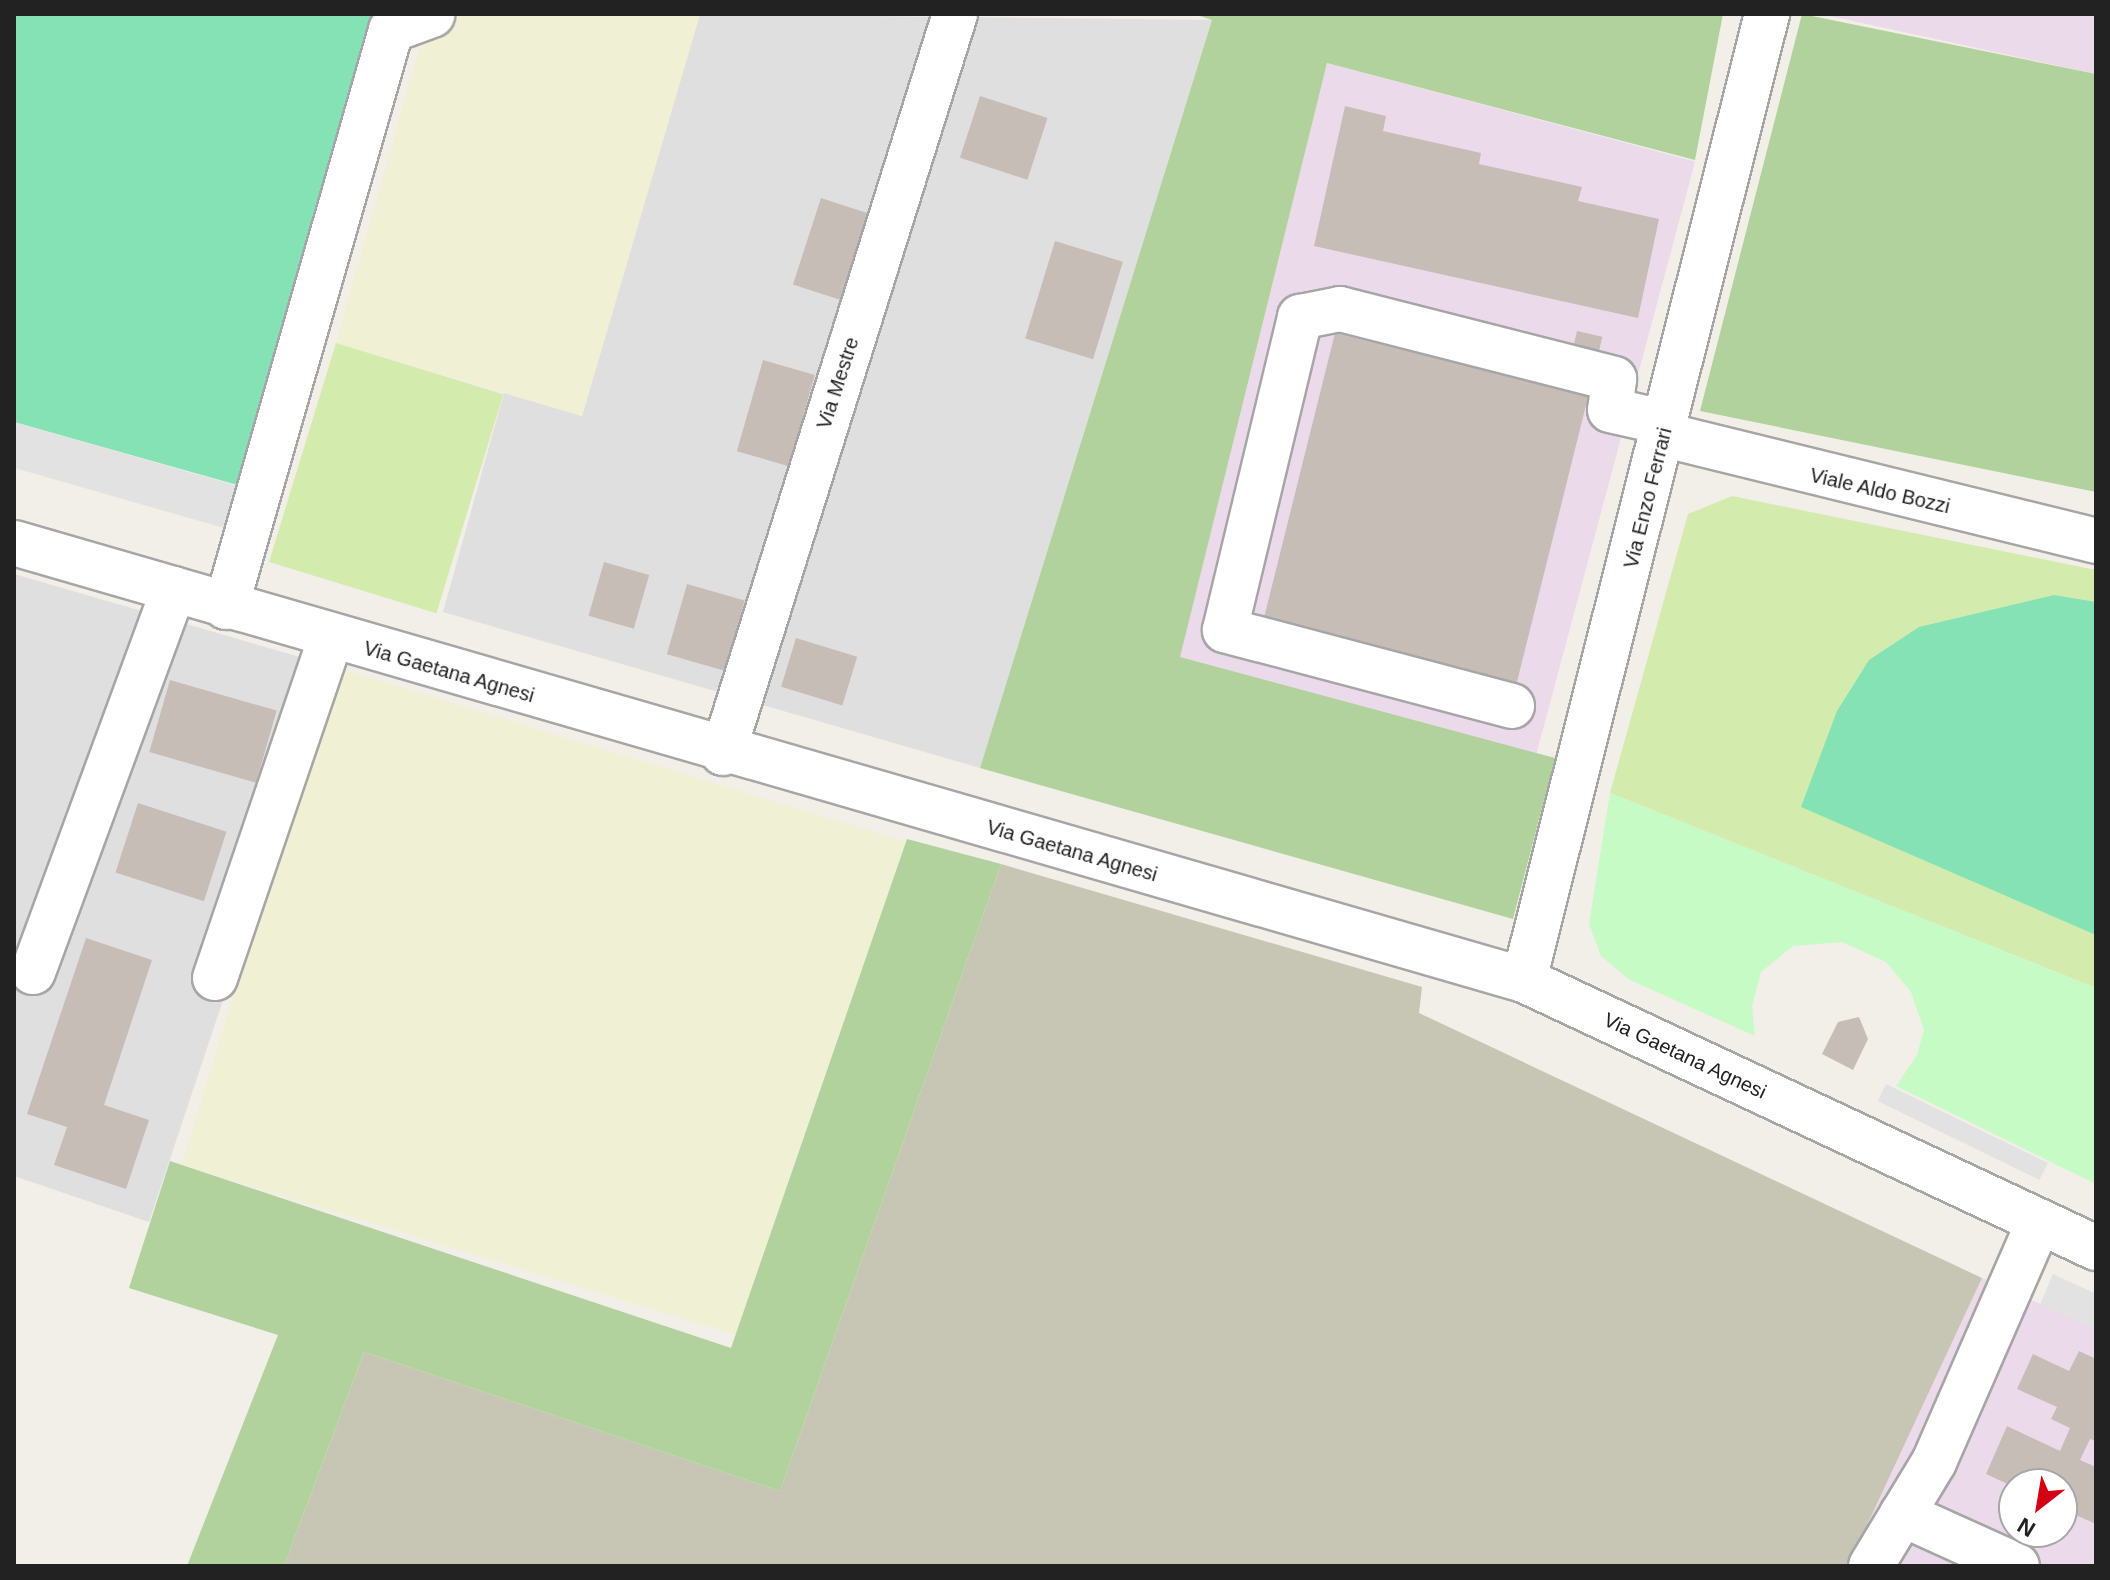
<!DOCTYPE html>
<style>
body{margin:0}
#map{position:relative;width:2110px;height:1580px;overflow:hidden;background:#f2eee8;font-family:Arial,sans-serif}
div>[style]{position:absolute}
.residential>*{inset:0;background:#e0dfdf}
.industrial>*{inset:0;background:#ebdaea;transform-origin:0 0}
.construction>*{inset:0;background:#c7c5b3}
.farmland>*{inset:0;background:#f0f0d4;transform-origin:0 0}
.grass>*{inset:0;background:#d3ecae;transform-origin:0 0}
.forest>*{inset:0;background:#b1d29c}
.park>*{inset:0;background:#c7fbc6}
.pitch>*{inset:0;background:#85e2b5}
.parking>*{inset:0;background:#e2e2e2;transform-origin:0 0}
.building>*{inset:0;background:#c7bdb7;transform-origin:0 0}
.roads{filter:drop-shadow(2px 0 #a6a6a6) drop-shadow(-2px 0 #a6a6a6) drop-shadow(0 2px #a6a6a6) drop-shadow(0 -2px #a6a6a6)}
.minor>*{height:44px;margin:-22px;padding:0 22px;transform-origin:22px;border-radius:22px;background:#fff}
span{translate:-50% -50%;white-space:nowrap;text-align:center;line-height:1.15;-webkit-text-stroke:6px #fff;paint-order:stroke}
.street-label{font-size:20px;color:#222}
.frame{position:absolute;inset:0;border:16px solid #222;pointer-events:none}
.north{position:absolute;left:1998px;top:1468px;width:80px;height:80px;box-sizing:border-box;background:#fff;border:2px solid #a7a7a7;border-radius:50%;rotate:211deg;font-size:22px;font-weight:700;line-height:32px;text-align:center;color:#222}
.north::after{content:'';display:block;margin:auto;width:28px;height:36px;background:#d30014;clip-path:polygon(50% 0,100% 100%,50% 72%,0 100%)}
</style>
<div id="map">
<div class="residential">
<i style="clip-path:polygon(700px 14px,1212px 20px,980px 768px,443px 612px,504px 393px,582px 416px)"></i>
<i style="clip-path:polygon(14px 574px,334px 667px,149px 1222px,14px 1176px)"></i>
</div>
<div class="industrial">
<i style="clip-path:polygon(1821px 14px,2096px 14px,2096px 74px)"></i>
<i style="left:1327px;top:63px;width:381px;height:613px;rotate:15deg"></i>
<i style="clip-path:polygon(evenodd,1982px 1278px,2096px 1329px,2096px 1566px,1848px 1566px,1982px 1278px,2014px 1484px,2062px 1484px,2062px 1532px,2014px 1532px,2014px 1484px)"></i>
</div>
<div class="construction">
<i style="clip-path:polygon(1001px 864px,1422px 987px,1419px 1013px,1982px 1278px,1848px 1566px,284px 1566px,364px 1352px,780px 1491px)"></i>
</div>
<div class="farmland">
<i style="clip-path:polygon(429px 14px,700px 14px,582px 416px,336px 343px)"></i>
<i style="left:334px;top:667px;width:598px;height:521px;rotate:17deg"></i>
</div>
<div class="grass">
<i style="left:336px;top:343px;width:175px;height:229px;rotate:17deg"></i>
<i style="clip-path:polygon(1732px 496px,2096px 570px,2096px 988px,1610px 793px,1688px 514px)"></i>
</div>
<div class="forest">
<i style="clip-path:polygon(1194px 14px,1723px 14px,1695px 160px,1327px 63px,1180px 657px,1555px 758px,1513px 919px,980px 768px,1212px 20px)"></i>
<i style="clip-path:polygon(1802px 14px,2096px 74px,2096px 492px,1700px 411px)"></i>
<i style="clip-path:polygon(907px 839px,1001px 864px,780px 1491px,364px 1352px,284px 1566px,187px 1566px,278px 1335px,129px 1288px,170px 1161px,731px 1348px)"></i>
</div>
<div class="park">
<i style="clip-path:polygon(1610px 793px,2096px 988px,2096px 1184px,1896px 1086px,1917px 1055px,1924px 1030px,1911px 992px,1886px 962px,1842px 942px,1793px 946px,1761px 972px,1752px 1006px,1755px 1036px,1630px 980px,1601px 956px,1589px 924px)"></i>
</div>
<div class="pitch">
<i style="clip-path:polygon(14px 14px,375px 14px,241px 486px,14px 422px)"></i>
<i style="clip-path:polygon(2054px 595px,2096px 602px,2096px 935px,1801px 807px,1837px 711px,1869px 660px,1919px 627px)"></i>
</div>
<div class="parking">
<i style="left:14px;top:422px;width:236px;height:44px;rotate:16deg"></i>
<i style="left:1886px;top:1084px;width:180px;height:19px;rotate:26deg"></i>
<i style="clip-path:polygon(2053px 1274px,2096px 1294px,2096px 1329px,2040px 1305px)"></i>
</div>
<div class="building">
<i style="left:980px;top:96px;width:71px;height:65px;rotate:18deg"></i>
<i style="clip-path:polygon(1345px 106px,1386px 116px,1383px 131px,1481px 153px,1479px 164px,1582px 187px,1578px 201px,1659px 219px,1638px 318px,1314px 246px)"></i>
<i style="left:821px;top:198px;width:51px;height:91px;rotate:18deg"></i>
<i style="left:1055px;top:241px;width:71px;height:102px;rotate:17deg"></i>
<i style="left:1577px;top:331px;width:26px;height:16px;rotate:13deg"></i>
<i style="left:1335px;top:333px;width:261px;height:301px;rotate:14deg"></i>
<i style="left:763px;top:360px;width:54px;height:95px;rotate:16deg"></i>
<i style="left:604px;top:562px;width:47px;height:56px;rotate:16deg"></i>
<i style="left:687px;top:584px;width:60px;height:73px;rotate:16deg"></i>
<i style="left:796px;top:638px;width:64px;height:51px;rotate:17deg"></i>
<i style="left:170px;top:680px;width:111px;height:75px;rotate:16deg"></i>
<i style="left:138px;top:803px;width:93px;height:73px;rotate:18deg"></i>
<i style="clip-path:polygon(86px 938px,152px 960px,104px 1105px,149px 1120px,126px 1189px,54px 1165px,67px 1127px,27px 1114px)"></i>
<i style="clip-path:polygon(1859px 1017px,1868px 1039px,1853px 1070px,1822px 1054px,1838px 1022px)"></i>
<i style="clip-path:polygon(2079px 1351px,2096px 1359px,2096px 1441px,2090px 1439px,2080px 1460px,2096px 1467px,2096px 1524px,2062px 1509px,2062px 1484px,2014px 1487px,1986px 1474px,2007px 1426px,2060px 1451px,2070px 1428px,2051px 1419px,2057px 1407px,2017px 1389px,2033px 1354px,2069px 1371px)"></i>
</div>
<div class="roads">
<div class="minor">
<i style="left:1665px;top:435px;width:444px;rotate:13.8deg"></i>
<i style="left:14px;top:543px;width:1572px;rotate:16.14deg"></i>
<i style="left:1524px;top:980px;width:632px;rotate:25.1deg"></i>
<i style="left:226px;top:607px;width:600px;rotate:-74.04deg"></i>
<i style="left:391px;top:30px;width:44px;rotate:-20.1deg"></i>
<i style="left:1512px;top:706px;width:297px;rotate:-165.2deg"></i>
<i style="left:1225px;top:630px;width:322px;rotate:-76.5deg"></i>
<i style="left:1300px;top:317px;width:41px;rotate:-11.3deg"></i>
<i style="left:1340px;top:309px;width:283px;rotate:14.3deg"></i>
<i style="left:1614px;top:379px;width:31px;rotate:97deg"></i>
<i style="left:1610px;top:410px;width:58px;rotate:12.8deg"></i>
<i style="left:723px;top:753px;width:775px;rotate:-72.57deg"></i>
<i style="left:33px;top:972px;width:408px;rotate:-69.8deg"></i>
<i style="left:215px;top:978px;width:360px;rotate:-71.2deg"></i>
<i style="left:1524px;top:980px;width:996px;rotate:-75.88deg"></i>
<i style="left:1902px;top:1514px;width:126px;rotate:24.3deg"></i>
<i style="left:1871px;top:1566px;width:122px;rotate:-58.8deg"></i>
<i style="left:1934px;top:1462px;width:262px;rotate:-66.4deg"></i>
</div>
</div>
<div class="street-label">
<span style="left:838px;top:383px;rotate:-72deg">Via Mestre</span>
<span style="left:1880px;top:491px;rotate:13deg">Viale Aldo Bozzi</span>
<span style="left:1648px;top:498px;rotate:-76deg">Via Enzo Ferrari</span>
<span style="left:449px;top:672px;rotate:16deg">Via Gaetana Agnesi</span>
<span style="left:1072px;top:851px;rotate:16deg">Via Gaetana Agnesi</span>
<span style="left:1685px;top:1056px;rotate:25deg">Via Gaetana Agnesi</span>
</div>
<div class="frame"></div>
<div class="north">N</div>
</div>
